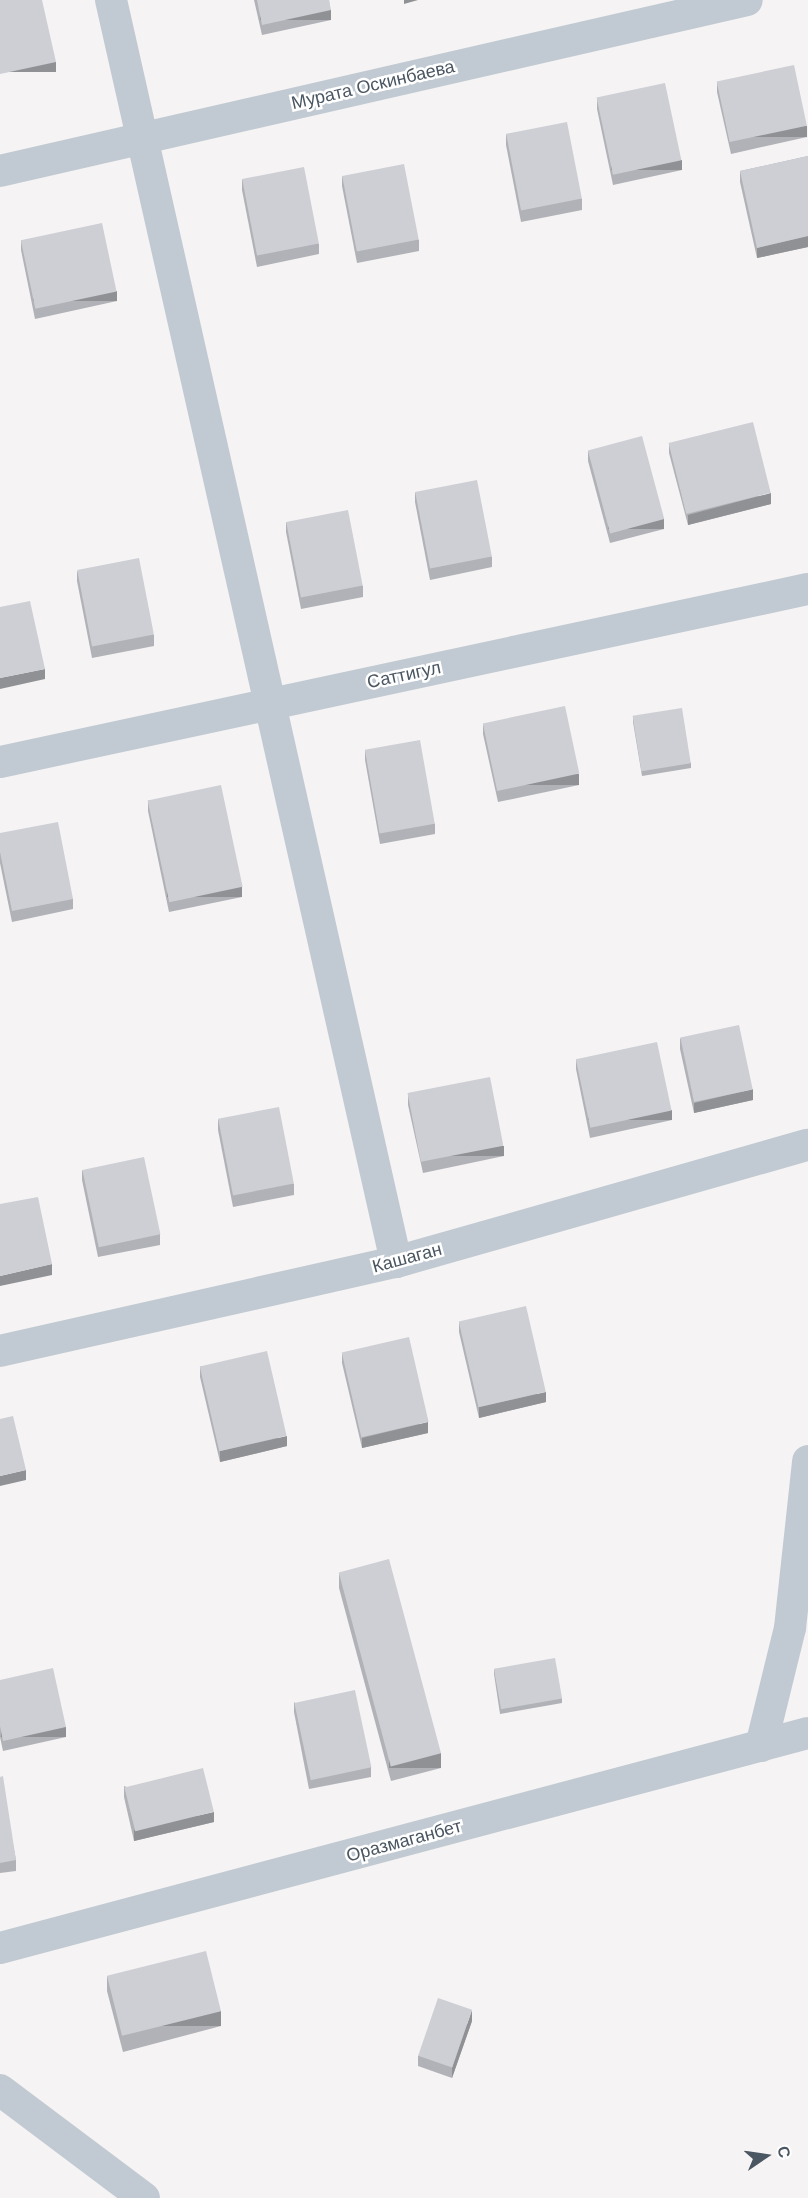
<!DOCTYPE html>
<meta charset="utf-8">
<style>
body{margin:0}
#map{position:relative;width:808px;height:2198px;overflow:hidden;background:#f5f3f3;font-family:Arial,sans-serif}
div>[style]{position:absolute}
.street>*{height:32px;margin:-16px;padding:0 16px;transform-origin:16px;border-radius:16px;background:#c1cad2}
.wall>*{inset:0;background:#b0b2b7}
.shaded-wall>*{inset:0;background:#909195;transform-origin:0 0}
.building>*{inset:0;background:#cdcfd5;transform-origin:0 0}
span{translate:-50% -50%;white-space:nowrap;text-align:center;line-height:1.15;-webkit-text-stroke:5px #fff;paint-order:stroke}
.street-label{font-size:18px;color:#4a5661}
.north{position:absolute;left:736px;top:2126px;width:60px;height:60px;-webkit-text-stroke:4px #fff;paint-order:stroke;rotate:77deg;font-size:16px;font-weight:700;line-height:24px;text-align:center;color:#4a5661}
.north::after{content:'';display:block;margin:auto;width:21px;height:27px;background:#4a5661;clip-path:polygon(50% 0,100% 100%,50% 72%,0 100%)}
</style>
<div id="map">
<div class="street">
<i style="left:111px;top:0;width:1294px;rotate:77.27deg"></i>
<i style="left:0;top:171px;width:766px;rotate:-12.89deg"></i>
<i style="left:0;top:762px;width:826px;rotate:-12.09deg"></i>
<i style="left:0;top:1351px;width:406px;rotate:-12.7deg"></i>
<i style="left:396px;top:1262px;width:428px;rotate:-15.9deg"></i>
<i style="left:761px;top:1746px;width:122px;rotate:-76.2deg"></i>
<i style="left:790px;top:1628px;width:168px;rotate:-83.8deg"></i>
<i style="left:0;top:1948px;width:836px;rotate:-14.9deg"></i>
<i style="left:0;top:2090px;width:180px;rotate:36.9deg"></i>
</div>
<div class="wall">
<i style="clip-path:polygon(254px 0,329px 0,331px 20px,262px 35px)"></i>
<i style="clip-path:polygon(717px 82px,807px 137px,731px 154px,717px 92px)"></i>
<i style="clip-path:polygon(597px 98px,682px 170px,613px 185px,597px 109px)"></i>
<i style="clip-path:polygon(506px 134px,582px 199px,582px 210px,521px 222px,506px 145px)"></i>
<i style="clip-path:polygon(808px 156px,808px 247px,757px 258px,740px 182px,740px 171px)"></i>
<i style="clip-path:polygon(342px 176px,419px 240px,419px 251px,357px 263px,342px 186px)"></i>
<i style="clip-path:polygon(242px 179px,319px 244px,319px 254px,257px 267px,242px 190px)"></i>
<i style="clip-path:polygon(21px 240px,117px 301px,35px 319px,21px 250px)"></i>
<i style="clip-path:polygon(669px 443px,771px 504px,688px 525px,669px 453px)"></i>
<i style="clip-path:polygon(588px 451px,664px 529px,610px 543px,588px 461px)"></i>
<i style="clip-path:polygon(415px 492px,492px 557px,492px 567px,430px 580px,415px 502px)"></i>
<i style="clip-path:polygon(286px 522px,363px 586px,363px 597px,301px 609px,286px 532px)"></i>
<i style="clip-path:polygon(77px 571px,154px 635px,154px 646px,92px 658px,77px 581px)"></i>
<i style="clip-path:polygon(633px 716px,691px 763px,691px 768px,642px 776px,633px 722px)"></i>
<i style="clip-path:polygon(483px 724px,579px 785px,498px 802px,483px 734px)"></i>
<i style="clip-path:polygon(365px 750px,435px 824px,435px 834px,380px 844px,365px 760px)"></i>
<i style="clip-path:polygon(148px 800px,242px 897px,169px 912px,148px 811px)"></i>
<i style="clip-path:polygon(0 833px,73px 899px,73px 909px,12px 922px,0 863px)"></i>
<i style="clip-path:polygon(680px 1038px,753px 1100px,694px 1113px,680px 1049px)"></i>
<i style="clip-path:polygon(576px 1059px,672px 1120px,590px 1138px,576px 1069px)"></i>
<i style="clip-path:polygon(408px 1095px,504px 1156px,423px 1173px,408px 1105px)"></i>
<i style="clip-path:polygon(218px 1119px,294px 1184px,294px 1195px,233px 1207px,218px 1130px)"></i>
<i style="clip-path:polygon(82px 1170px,160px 1234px,160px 1245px,98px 1257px,82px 1180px)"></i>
<i style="clip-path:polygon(459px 1322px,546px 1402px,479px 1418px,459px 1332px)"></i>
<i style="clip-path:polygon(342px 1353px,428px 1433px,362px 1448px,342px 1363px)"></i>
<i style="clip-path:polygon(200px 1366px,287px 1446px,220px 1462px,200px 1377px)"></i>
<i style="clip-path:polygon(339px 1573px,441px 1768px,391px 1781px,339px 1588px)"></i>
<i style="clip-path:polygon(494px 1669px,562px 1698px,562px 1703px,500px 1714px,494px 1674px)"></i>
<i style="clip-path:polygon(0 1680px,66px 1737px,3px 1751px,0 1737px)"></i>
<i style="clip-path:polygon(294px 1702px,371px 1767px,371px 1777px,309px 1789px,294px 1712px)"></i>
<i style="clip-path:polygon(0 1777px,16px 1860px,16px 1871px,0 1873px)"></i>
<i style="clip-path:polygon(124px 1786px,214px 1822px,134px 1841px,124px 1797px)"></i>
<i style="clip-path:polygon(107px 1976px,221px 2026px,123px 2052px,107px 1991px)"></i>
<i style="clip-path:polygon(472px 2021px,452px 2078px,418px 2066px,418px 2056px)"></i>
</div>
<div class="shaded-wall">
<i style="clip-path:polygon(404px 0,418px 0,404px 4px)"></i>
<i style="left:331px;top:10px;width:10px;height:71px;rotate:90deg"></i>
<i style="left:56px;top:62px;width:10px;height:57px;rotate:90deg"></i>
<i style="left:807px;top:126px;width:11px;height:78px;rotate:90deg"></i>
<i style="left:682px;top:160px;width:10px;height:71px;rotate:90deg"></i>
<i style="clip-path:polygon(808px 236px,808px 247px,757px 258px,757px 248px)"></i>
<i style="left:117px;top:291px;width:10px;height:84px;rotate:90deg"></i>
<i style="clip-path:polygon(771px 493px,771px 504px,688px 525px,688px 515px)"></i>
<i style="left:664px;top:519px;width:10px;height:56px;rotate:90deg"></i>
<i style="clip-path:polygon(45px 669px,45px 679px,0 689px,0 678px)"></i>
<i style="left:579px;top:774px;width:11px;height:83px;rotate:90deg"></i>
<i style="left:242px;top:887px;width:10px;height:75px;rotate:90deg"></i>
<i style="clip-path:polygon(753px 1089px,753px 1100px,694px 1113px,694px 1103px)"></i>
<i style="left:672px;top:1110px;width:10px;height:84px;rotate:90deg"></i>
<i style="left:504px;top:1146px;width:10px;height:83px;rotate:90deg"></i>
<i style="clip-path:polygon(52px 1264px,52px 1275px,0 1286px,0 1276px)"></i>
<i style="clip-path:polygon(546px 1392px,546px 1402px,479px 1418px,479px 1407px)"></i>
<i style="clip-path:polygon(428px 1422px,428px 1433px,362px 1448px,362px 1438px)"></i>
<i style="clip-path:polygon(287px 1436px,287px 1446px,220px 1462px,220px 1451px)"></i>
<i style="clip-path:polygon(26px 1470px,26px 1480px,0 1486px,0 1476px)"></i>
<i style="left:66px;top:1727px;width:10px;height:65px;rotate:90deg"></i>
<i style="left:441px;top:1753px;width:15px;height:52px;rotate:90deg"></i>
<i style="clip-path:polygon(214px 1812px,214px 1822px,134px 1841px,134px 1830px)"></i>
<i style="clip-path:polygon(472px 2010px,472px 2021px,452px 2078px,452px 2068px)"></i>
<i style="left:221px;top:2011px;width:15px;height:101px;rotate:90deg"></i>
</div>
<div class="building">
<i style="clip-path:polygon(0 0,42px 0,56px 62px,0 74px)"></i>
<i style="clip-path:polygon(257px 0,329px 0,331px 10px,262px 25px)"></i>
<i style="left:794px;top:65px;width:62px;height:79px;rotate:78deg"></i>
<i style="left:665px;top:83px;width:79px;height:70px;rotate:78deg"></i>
<i style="left:567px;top:122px;width:78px;height:62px;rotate:79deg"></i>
<i style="clip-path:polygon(808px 156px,808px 236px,757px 248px,740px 171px)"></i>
<i style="left:404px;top:164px;width:77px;height:63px;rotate:79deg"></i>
<i style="left:304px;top:167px;width:78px;height:63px;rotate:79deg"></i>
<i style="left:102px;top:223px;width:70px;height:83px;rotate:78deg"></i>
<i style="left:753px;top:422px;width:73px;height:87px;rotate:76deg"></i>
<i style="left:642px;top:436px;width:86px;height:56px;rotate:75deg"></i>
<i style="left:477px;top:480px;width:78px;height:63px;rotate:79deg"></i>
<i style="left:348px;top:510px;width:77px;height:63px;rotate:79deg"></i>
<i style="left:139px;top:558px;width:78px;height:63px;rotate:79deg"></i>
<i style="clip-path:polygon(30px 601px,45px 669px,0 678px,0 607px)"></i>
<i style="left:565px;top:706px;width:69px;height:84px;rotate:78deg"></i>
<i style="left:682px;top:708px;width:56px;height:50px;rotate:81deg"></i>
<i style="left:420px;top:740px;width:85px;height:56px;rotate:80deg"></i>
<i style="left:221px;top:785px;width:104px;height:75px;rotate:78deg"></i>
<i style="clip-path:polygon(58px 822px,73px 899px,12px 911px,0 852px,0 833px)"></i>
<i style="left:739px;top:1025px;width:66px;height:60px;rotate:78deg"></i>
<i style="left:657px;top:1042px;width:70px;height:83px;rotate:78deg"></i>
<i style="left:490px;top:1077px;width:70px;height:84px;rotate:79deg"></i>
<i style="left:279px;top:1107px;width:78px;height:62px;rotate:79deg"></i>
<i style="left:144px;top:1157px;width:79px;height:63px;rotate:78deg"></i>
<i style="clip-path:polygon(38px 1197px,52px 1264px,0 1276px,0 1204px)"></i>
<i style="left:526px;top:1306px;width:88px;height:69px;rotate:77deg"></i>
<i style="left:409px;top:1337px;width:87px;height:69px;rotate:77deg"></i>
<i style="left:267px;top:1351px;width:87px;height:69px;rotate:77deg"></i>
<i style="clip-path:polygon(13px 1416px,26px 1470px,0 1476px,0 1419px)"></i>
<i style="left:389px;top:1559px;width:201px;height:52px;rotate:75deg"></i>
<i style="left:555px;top:1658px;width:41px;height:62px;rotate:80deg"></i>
<i style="clip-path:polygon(53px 1668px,66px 1727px,3px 1741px,0 1726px,0 1680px)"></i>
<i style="left:355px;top:1690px;width:79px;height:62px;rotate:78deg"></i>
<i style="left:203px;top:1768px;width:45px;height:81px;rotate:76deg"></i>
<i style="clip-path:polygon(3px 1776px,16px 1860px,0 1863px,0 1777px)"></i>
<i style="left:206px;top:1951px;width:62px;height:102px;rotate:76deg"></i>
<i style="left:438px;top:1998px;width:36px;height:61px;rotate:19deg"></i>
</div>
<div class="street-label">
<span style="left:373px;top:85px;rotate:-13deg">Мурата Оскинбаева</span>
<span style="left:404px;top:675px;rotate:-12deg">Саттигул</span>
<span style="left:407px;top:1258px;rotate:-15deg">Кашаган</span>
<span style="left:404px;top:1841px;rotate:-15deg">Оразмаганбет</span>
</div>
<div class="north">С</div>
</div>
